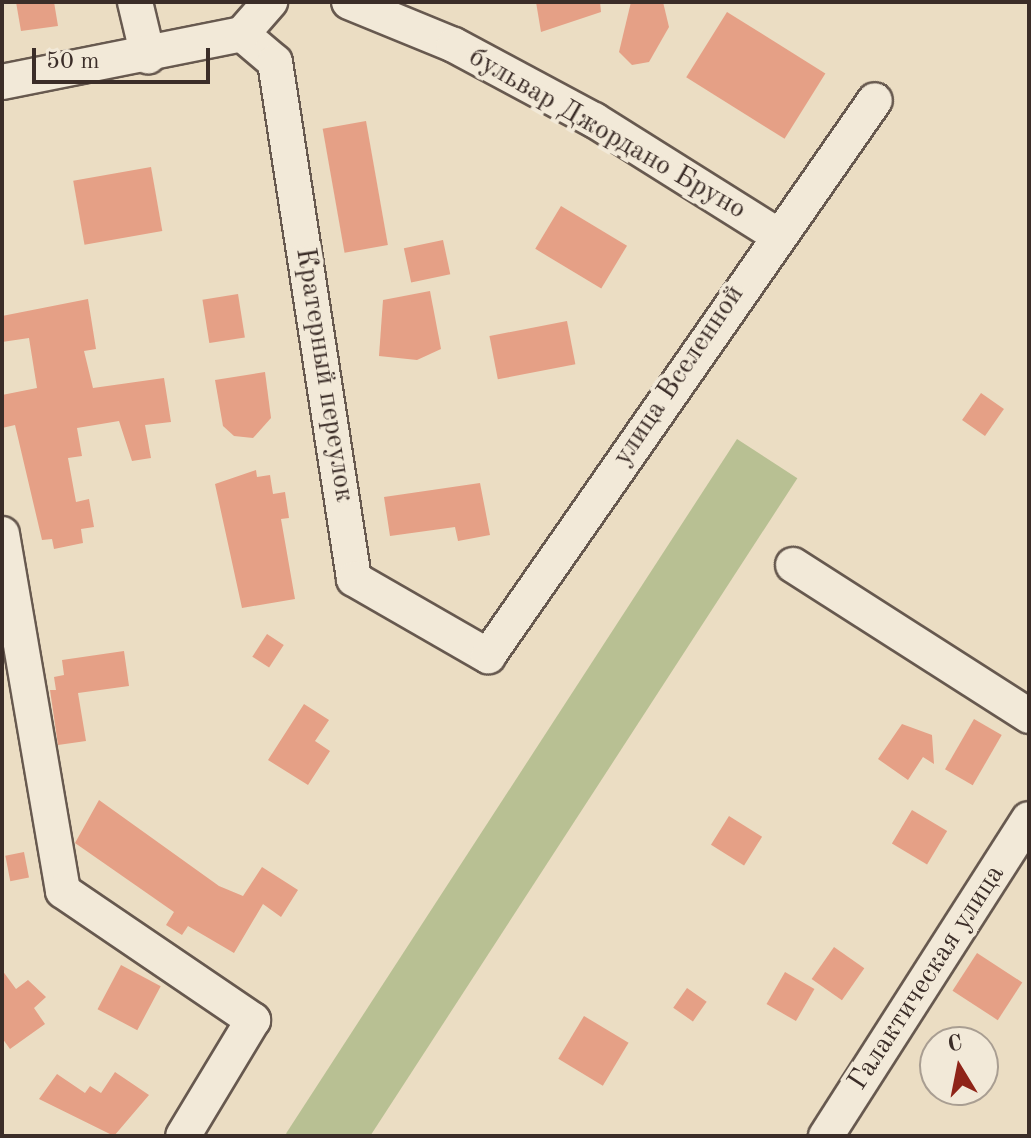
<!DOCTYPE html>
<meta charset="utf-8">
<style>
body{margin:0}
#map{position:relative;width:1031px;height:1138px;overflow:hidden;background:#ebddc3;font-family:"Old Standard TT",serif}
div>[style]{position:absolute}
.green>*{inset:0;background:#b8c093;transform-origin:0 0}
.building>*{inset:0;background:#e5a086;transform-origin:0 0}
.roads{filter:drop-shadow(2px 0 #67594f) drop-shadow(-2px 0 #67594f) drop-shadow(0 2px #67594f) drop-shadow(0 -2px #67594f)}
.minor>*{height:34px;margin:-17px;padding:0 17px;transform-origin:17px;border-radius:17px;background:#f2e9d8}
span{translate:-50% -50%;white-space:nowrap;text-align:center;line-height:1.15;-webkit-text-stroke:8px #f2e9d8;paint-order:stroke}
.street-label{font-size:28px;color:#3b2d28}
.frame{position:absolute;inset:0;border:4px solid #3b2d28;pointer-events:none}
.north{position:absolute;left:919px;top:1026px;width:80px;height:80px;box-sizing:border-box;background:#f2e9d8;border:2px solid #a99e92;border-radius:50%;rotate:350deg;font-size:22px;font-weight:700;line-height:32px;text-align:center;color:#3b2d28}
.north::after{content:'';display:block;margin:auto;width:28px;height:36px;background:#8f2418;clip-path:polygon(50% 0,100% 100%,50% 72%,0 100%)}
.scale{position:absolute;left:32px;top:48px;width:178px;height:36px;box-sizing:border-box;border:4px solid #3b2d28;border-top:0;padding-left:10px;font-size:24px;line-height:28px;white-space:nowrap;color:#3b2d28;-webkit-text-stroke:6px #f2e9d8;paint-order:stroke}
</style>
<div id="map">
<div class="green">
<i style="left:737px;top:439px;width:72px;height:828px;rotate:33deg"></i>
</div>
<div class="building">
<i style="clip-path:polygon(16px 2px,54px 2px,58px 26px,21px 31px)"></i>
<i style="clip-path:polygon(536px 2px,600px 2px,601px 12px,541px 32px)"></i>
<i style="clip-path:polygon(631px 2px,663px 2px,669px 27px,649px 62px,632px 65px,619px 52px)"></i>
<i style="left:727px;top:12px;width:116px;height:77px;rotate:32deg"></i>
<i style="left:366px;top:121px;width:126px;height:44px;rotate:80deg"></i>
<i style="left:151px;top:167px;width:65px;height:79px;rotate:80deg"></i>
<i style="left:561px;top:206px;width:77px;height:50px;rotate:31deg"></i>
<i style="left:443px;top:240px;width:35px;height:40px;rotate:78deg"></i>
<i style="clip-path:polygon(430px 291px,441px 349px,417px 360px,379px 356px,383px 300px)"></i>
<i style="left:238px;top:294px;width:44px;height:36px;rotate:81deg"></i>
<i style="clip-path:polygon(88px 299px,96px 349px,84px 351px,93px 388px,164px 378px,171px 422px,145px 425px,151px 458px,132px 461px,119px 421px,77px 428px,82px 456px,68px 458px,76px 502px,89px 499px,94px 527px,81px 529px,83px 543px,54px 549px,52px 539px,42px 540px,15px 425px,2px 428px,2px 395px,37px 388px,29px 338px,2px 342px,2px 316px)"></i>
<i style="left:567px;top:321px;width:44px;height:79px;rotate:79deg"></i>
<i style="clip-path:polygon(265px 372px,271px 418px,253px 438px,234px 436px,223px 426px,215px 380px)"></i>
<i style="left:981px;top:393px;width:28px;height:33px;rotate:35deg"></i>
<i style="clip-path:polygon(256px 470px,257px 477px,270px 475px,273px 494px,285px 492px,289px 518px,281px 519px,295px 599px,242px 608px,215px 484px)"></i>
<i style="clip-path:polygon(480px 483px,490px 535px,458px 541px,455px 527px,390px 536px,384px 497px)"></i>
<i style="left:267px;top:634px;width:20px;height:27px;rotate:33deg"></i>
<i style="clip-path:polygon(124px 651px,129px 686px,78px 693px,86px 741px,58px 745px,50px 690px,56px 690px,54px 677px,64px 675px,62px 660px)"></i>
<i style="clip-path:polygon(304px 704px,329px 720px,315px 741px,330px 751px,308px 785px,268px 760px)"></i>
<i style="left:974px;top:719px;width:32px;height:58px;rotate:30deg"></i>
<i style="clip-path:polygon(902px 724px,932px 735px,934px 764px,923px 757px,908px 780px,878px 759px)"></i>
<i style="clip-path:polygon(99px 800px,219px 886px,243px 896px,262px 867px,298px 890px,281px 917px,263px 904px,234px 953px,188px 926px,182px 935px,166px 925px,174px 912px,75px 843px)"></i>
<i style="left:912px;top:810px;width:41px;height:39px;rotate:31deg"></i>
<i style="left:729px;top:816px;width:39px;height:34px;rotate:32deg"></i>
<i style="left:24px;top:852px;width:26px;height:19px;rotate:79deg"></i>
<i style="left:834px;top:947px;width:37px;height:39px;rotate:35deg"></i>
<i style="left:977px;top:953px;width:54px;height:45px;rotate:33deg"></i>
<i style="left:121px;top:965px;width:45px;height:50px;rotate:28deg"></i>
<i style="clip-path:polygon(2px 970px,16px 989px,28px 980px,46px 997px,34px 1008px,45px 1024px,10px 1049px,2px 1038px)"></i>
<i style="left:785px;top:972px;width:34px;height:37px;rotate:30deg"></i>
<i style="left:687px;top:988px;width:24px;height:24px;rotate:35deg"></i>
<i style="left:584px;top:1016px;width:52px;height:50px;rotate:31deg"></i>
<i style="clip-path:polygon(115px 1072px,149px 1095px,114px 1136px,39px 1099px,57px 1074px,85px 1093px,90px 1086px,101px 1093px)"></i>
</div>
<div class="roads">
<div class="minor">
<i style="left:135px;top:2px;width:56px;rotate:76.5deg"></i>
<i style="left:349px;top:2px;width:113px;rotate:22.3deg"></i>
<i style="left:454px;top:45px;width:159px;rotate:28.2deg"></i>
<i style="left:594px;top:120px;width:215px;rotate:32.1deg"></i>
<i style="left:242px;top:34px;width:43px;rotate:40.3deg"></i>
<i style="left:275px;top:62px;width:523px;rotate:81.31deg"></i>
<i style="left:354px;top:579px;width:155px;rotate:29.9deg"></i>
<i style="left:488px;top:656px;width:677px;rotate:-55.16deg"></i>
<i style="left:2px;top:82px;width:245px;rotate:-11.3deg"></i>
<i style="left:242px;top:34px;width:43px;rotate:-48.8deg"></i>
<i style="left:2px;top:534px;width:362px;rotate:80.3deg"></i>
<i style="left:63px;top:891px;width:230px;rotate:34.2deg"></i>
<i style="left:253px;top:1020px;width:135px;rotate:121.1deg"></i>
<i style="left:793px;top:565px;width:280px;rotate:32.6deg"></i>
<i style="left:826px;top:1136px;width:376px;rotate:-57.4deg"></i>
</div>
</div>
<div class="street-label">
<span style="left:607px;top:134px;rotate:30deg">бульвар Джордано Бруно</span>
<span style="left:324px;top:375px;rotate:81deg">Кратерный переулок</span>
<span style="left:679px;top:376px;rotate:-56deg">улица Вселенной</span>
<span style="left:927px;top:978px;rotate:-57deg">Галактическая улица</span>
</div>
<div class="frame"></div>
<div class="north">С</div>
<div class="scale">50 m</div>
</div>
